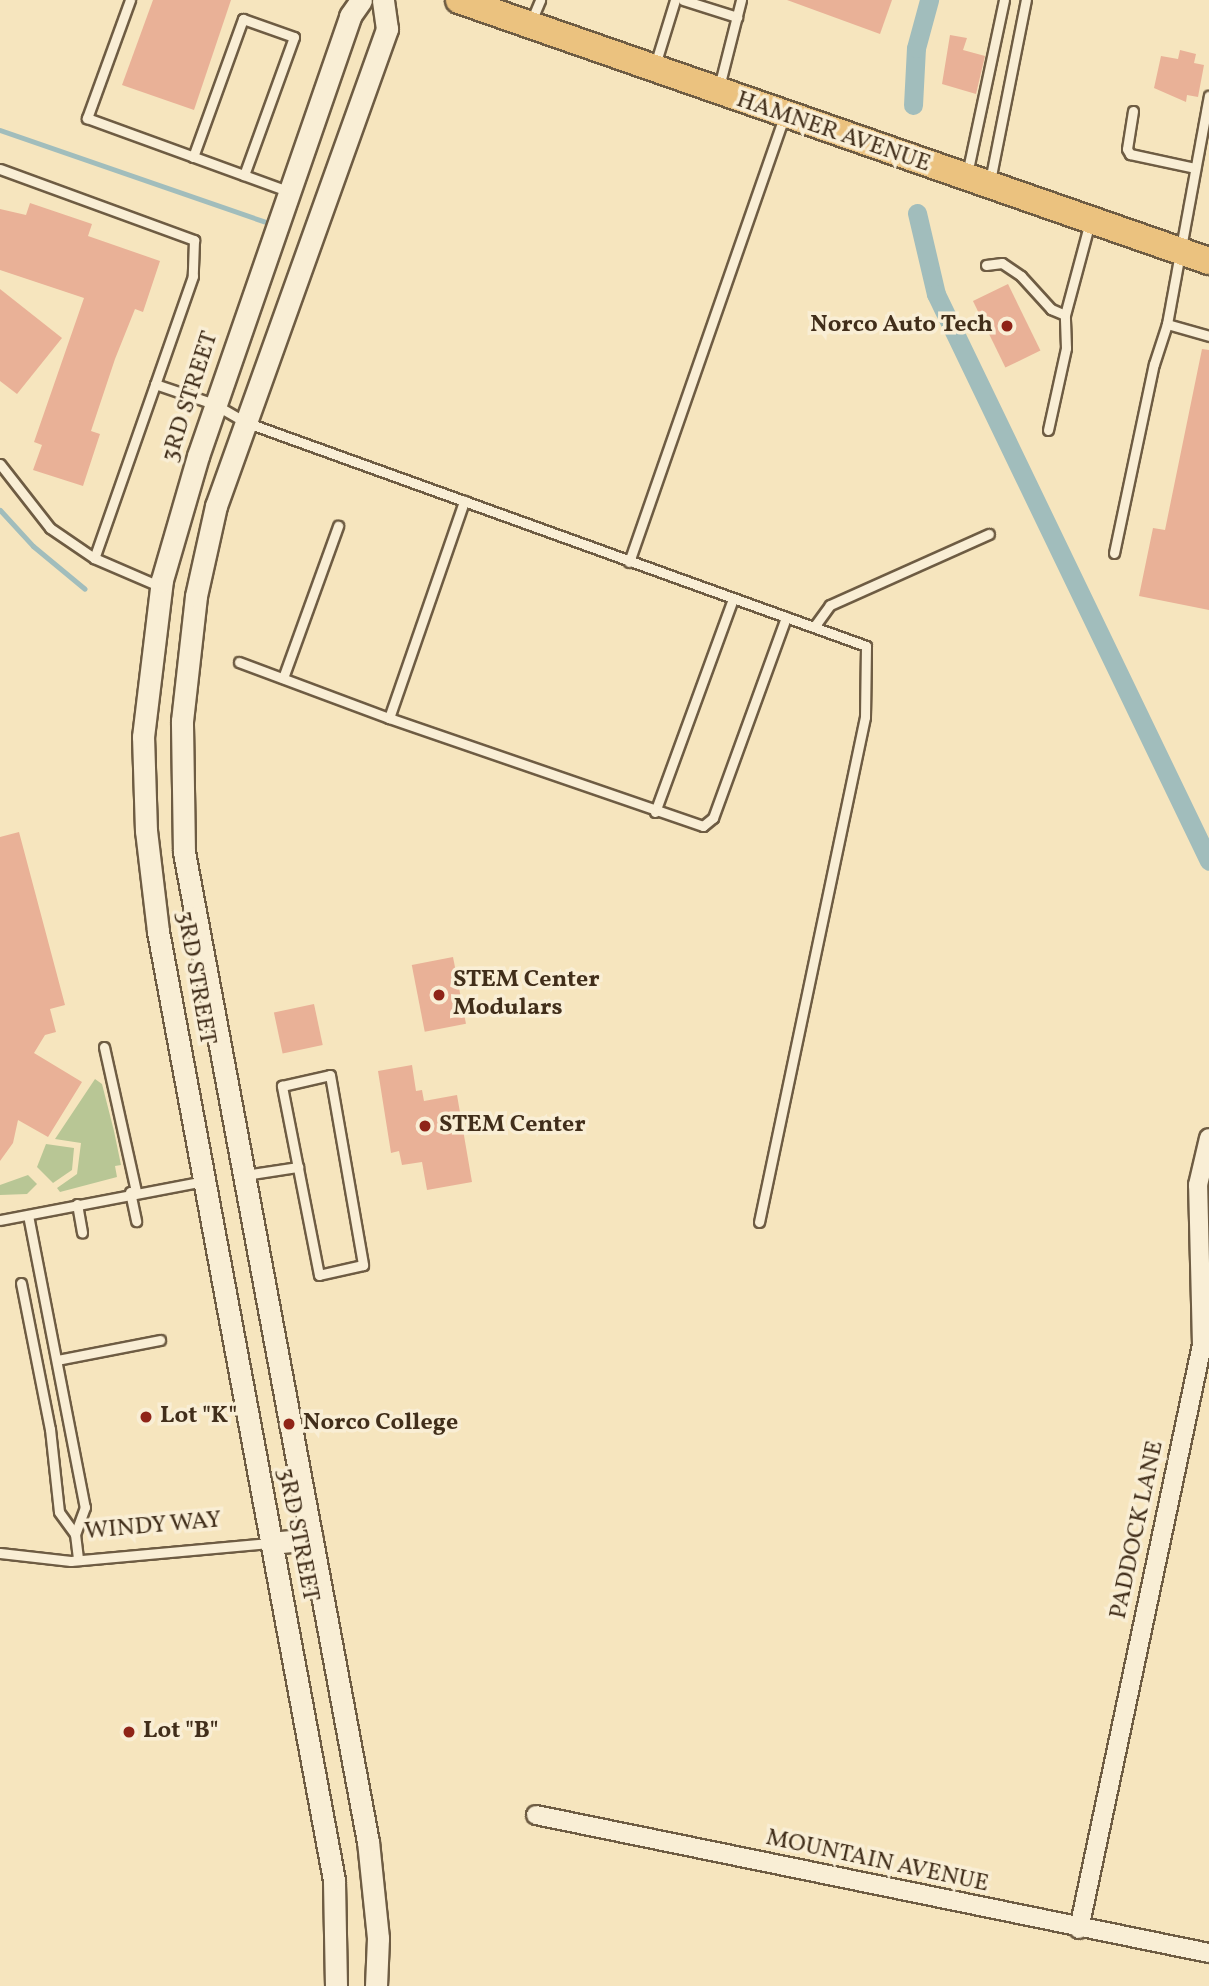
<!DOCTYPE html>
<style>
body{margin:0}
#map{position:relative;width:1209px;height:1986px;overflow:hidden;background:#f6e5be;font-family:Vollkorn,serif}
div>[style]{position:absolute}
.green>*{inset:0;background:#b8c695}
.stream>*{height:5px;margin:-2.5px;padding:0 2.5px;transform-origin:2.5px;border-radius:2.5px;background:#a1bdbc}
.canal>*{height:19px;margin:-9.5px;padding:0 9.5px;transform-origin:9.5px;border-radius:9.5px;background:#a1bdbc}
.building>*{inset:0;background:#e9b197;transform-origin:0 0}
.roads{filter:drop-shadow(2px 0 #6e5c43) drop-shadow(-2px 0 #6e5c43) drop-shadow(0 2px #6e5c43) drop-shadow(0 -2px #6e5c43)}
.service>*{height:9px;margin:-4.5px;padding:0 4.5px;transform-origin:4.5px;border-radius:4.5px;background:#f9eed5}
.minor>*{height:18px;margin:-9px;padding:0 9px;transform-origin:9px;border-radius:9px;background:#f9eed5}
.tertiary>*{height:21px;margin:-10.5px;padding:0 10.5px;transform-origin:10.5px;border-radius:10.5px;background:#f9eed5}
.primary>*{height:26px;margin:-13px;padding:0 13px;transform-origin:13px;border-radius:13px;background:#ebc27f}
.dots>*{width:19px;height:19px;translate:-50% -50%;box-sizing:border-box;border:4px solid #f9eed5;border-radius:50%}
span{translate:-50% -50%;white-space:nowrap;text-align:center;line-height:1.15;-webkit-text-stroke:7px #f9eed5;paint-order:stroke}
.street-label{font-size:24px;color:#412e1a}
.poi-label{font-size:24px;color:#412e1a;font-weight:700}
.right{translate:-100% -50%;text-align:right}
.left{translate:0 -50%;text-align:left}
</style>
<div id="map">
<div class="green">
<i style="clip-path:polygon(95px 1079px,102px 1084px,114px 1131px,121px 1165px,115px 1166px,117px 1177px,60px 1192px,57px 1188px,77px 1174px,81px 1143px,55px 1139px)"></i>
<i style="clip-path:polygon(46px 1144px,74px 1148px,72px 1170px,53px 1183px,37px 1167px)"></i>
<i style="clip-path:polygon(28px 1175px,37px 1184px,27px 1194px,0 1195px,0 1185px)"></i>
</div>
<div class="stream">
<i style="left:0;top:130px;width:281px;rotate:19.1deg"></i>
<i style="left:0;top:510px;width:49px;rotate:47.5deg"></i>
<i style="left:33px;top:546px;width:67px;rotate:39.6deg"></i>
</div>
<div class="canal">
<i style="left:913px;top:105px;width:57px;rotate:-87deg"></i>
<i style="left:916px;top:48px;width:50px;rotate:-74.8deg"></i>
<i style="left:917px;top:213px;width:83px;rotate:76.8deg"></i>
<i style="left:936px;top:294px;width:629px;rotate:64.29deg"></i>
</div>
<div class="building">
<i style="clip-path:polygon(153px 0,231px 0,194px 110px,122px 85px)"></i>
<i style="clip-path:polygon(787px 0,892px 0,880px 34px)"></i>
<i style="clip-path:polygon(950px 35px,967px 38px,963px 50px,985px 56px,976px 94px,942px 84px)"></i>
<i style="clip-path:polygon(1180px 50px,1196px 54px,1194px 63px,1204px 65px,1198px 97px,1187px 95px,1186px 102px,1154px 88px,1161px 56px,1178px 59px)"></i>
<i style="clip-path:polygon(30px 203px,92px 224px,88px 236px,160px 261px,143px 312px,135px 309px,115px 359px,91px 431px,100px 434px,83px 486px,33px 470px,42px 445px,34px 442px,84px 298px,0 270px,0 209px,26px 215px)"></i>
<i style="left:1008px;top:284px;width:74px;height:39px;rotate:64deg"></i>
<i style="clip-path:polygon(0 289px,62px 338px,17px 394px,0 381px)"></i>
<i style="clip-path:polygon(1202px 349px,1209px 350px,1209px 610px,1139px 596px,1153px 528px,1165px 530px)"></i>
<i style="clip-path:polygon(19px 832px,65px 1005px,50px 1009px,56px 1032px,45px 1035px,34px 1053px,82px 1082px,48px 1137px,18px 1120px,13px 1143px,0 1161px,0 837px)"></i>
<i style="left:453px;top:957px;width:68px;height:42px;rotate:79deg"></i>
<i style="left:314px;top:1004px;width:42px;height:41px;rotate:78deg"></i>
<i style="clip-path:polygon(412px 1065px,416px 1091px,422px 1090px,424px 1101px,457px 1095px,472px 1182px,427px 1190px,422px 1162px,402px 1165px,399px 1151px,391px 1153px,378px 1071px)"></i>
</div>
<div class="roads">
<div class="service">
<i style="left:130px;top:0;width:126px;rotate:110deg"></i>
<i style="left:87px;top:118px;width:214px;rotate:20deg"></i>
<i style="left:683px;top:0;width:57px;rotate:17.5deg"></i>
<i style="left:530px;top:24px;width:26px;rotate:-67deg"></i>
<i style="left:655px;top:65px;width:68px;rotate:-72.9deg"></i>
<i style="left:719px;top:87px;width:90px;rotate:-75.8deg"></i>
<i style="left:1133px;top:111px;width:38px;rotate:99deg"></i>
<i style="left:1127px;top:149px;width:6px;rotate:59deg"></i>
<i style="left:1130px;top:154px;width:66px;rotate:12.2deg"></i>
<i style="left:193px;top:157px;width:147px;rotate:-70.1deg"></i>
<i style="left:243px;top:19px;width:54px;rotate:19.4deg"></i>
<i style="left:294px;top:37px;width:147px;rotate:109.9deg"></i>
<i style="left:0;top:169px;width:207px;rotate:20.1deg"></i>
<i style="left:194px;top:240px;width:36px;rotate:92deg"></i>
<i style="left:193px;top:276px;width:299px;rotate:109.3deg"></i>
<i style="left:967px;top:174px;width:178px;rotate:-78deg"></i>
<i style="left:990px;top:181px;width:185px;rotate:-78.8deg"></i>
<i style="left:986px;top:265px;width:16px;rotate:-7deg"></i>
<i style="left:1002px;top:263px;width:23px;rotate:34deg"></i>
<i style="left:1021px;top:276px;width:45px;rotate:47.7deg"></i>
<i style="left:1051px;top:309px;width:15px;rotate:23deg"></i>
<i style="left:1167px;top:324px;width:44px;rotate:15.9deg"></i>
<i style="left:155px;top:384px;width:62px;rotate:18.7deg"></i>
<i style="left:214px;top:404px;width:36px;rotate:30deg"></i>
<i style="left:245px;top:422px;width:660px;rotate:19.83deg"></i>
<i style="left:866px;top:646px;width:71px;rotate:90.8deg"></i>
<i style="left:865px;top:717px;width:516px;rotate:101.85deg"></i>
<i style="left:1048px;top:430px;width:84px;rotate:-77.6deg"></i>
<i style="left:1066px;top:348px;width:33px;rotate:-92deg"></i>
<i style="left:1065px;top:315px;width:96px;rotate:-75deg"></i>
<i style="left:0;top:464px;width:81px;rotate:52deg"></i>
<i style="left:50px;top:528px;width:53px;rotate:34.3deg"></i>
<i style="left:94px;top:558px;width:73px;rotate:23.4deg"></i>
<i style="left:1114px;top:553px;width:193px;rotate:-78.1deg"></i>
<i style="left:1154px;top:364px;width:42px;rotate:-72deg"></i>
<i style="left:1167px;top:324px;width:232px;rotate:-79.6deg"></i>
<i style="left:629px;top:562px;width:471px;rotate:-70.8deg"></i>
<i style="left:814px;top:627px;width:27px;rotate:-54deg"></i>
<i style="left:830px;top:605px;width:174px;rotate:-24.1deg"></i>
<i style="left:239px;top:662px;width:160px;rotate:20.5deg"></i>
<i style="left:389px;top:718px;width:230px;rotate:-70.9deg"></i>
<i style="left:283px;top:678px;width:162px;rotate:-70.1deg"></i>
<i style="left:389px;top:718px;width:332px;rotate:19deg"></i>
<i style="left:703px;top:826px;width:13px;rotate:-39deg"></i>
<i style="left:713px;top:818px;width:214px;rotate:-70deg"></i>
<i style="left:655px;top:812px;width:227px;rotate:-69.9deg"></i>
<i style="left:104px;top:1047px;width:148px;rotate:77.5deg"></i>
<i style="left:330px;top:1075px;width:193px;rotate:80.1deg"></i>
<i style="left:363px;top:1265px;width:45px;rotate:167.2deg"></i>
<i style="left:319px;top:1275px;width:193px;rotate:-101.1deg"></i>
<i style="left:282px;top:1086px;width:49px;rotate:-12.9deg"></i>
<i style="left:245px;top:1175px;width:54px;rotate:-8.6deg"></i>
<i style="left:130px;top:1192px;width:30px;rotate:78deg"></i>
<i style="left:77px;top:1204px;width:29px;rotate:80deg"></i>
<i style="left:28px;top:1215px;width:298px;rotate:79deg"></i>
<i style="left:85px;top:1507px;width:29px;rotate:110deg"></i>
<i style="left:75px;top:1534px;width:26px;rotate:83deg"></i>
<i style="left:0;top:1220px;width:208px;rotate:-10.8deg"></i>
<i style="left:21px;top:1283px;width:149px;rotate:78.8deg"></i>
<i style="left:50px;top:1429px;width:83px;rotate:83.8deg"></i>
<i style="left:59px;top:1512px;width:27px;rotate:54deg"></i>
<i style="left:57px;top:1360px;width:105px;rotate:-11deg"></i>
<i style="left:0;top:1553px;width:71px;rotate:6.4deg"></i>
<i style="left:71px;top:1561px;width:199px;rotate:-5.2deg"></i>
</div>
<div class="minor">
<i style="left:536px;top:1815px;width:687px;rotate:11.59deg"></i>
<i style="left:1079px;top:1929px;width:597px;rotate:-78.11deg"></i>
<i style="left:1202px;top:1345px;width:160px;rotate:-91.4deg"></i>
<i style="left:1198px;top:1185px;width:48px;rotate:-76.8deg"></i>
</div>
<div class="tertiary">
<i style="left:271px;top:1543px;width:41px;rotate:-5.6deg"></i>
<i style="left:336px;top:1986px;width:106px;rotate:-91.1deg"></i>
<i style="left:334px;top:1880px;width:965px;rotate:-100.51deg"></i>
<i style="left:158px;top:931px;width:101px;rotate:-96.8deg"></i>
<i style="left:146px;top:831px;width:94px;rotate:-91.8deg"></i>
<i style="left:143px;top:737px;width:158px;rotate:-83.1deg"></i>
<i style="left:162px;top:580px;width:129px;rotate:-73.8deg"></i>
<i style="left:198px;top:456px;width:466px;rotate:-70.9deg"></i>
<i style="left:350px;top:16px;width:19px;rotate:-55deg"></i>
<i style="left:376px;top:1986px;width:48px;rotate:-87.6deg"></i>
<i style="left:378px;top:1938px;width:97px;rotate:-95.9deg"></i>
<i style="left:368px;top:1842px;width:1007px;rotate:-100.53deg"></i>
<i style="left:184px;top:852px;width:131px;rotate:-90.9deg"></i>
<i style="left:182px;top:721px;width:126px;rotate:-83.6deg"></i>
<i style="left:196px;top:596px;width:92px;rotate:-77.5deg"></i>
<i style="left:216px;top:506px;width:507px;rotate:-70.28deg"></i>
<i style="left:387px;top:29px;width:29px;rotate:-98deg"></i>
</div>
<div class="primary">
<i style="left:459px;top:0;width:794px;rotate:19.19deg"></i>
</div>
</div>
<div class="dots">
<i style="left:1007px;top:326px;background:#8f2418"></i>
<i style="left:439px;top:995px;background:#8f2418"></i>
<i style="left:425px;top:1126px;background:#8f2418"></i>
<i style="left:146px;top:1417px;background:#8f2418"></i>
<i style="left:289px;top:1424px;background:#8f2418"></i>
<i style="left:129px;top:1732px;background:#8f2418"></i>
</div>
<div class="street-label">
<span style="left:833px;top:133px;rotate:19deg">HAMNER AVENUE</span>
<span style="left:191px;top:397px;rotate:-72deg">3RD STREET</span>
<span style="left:195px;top:978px;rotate:80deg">3RD STREET</span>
<span style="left:153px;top:1527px;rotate:-5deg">WINDY WAY</span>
<span style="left:1138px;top:1530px;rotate:-78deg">PADDOCK LANE</span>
<span style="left:297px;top:1535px;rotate:79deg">3RD STREET</span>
<span style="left:877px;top:1862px;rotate:12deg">MOUNTAIN AVENUE</span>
</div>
<div class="poi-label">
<span class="right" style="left:993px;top:326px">Norco Auto Tech</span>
<span class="left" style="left:453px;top:995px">STEM Center<br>Modulars</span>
<span class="left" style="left:439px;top:1126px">STEM Center</span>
<span class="left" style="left:160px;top:1417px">Lot "K"</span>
<span class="left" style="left:303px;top:1424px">Norco College</span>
<span class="left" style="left:143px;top:1732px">Lot "B"</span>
</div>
</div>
